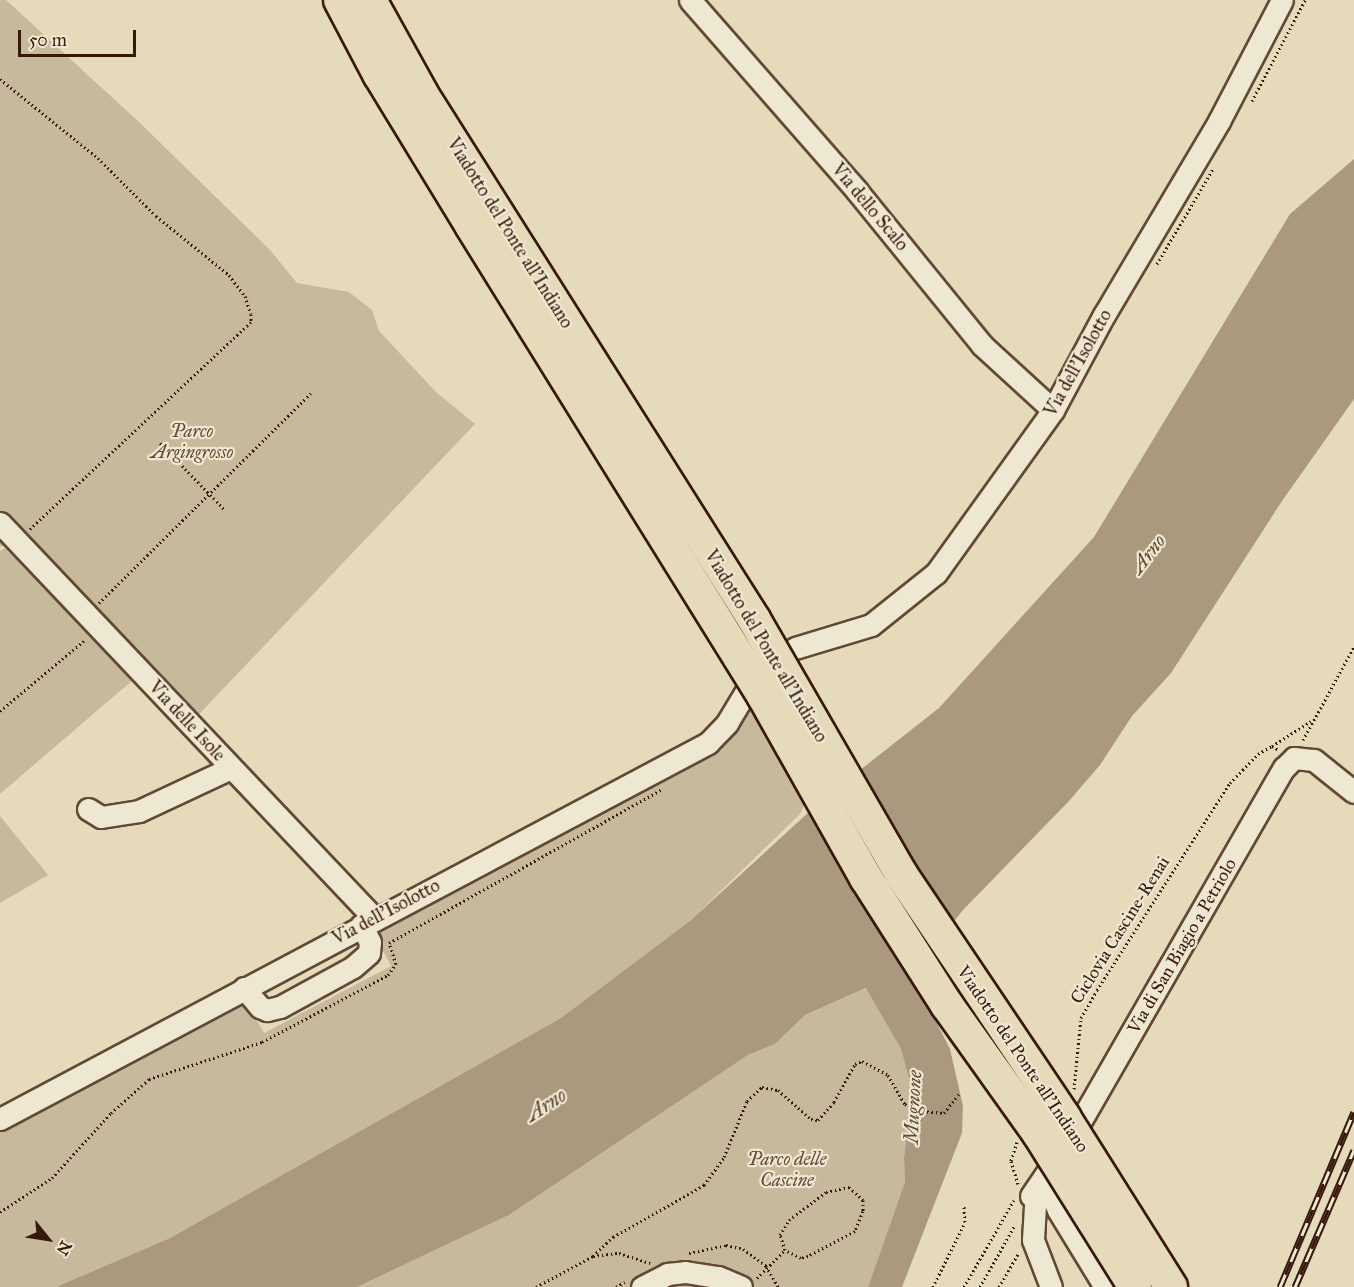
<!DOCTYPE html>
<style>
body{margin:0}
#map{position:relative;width:1354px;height:1287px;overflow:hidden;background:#e5dbba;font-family:"IM FELL Great Primer",serif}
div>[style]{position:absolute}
.green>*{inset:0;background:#c7ba9c}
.water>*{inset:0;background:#aa997e}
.path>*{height:3px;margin-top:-1.5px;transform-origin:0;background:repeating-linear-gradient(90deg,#371809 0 1.5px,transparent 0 4.5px)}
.roads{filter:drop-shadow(2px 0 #624935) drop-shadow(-2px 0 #624935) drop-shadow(0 2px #624935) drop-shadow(0 -2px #624935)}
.minor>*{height:21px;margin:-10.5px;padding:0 10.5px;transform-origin:10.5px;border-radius:10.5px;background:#eee8d2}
.rail>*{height:7px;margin-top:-3.5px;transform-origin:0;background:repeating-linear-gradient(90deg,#eee8d2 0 14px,#371809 0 28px);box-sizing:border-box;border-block:2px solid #371809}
.bridges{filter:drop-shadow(2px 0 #371809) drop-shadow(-2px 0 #371809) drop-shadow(0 2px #371809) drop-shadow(0 -2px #371809)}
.highway-bridge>*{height:32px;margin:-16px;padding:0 16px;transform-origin:16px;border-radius:16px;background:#e5dbba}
span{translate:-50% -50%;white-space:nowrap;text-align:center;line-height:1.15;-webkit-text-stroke:4.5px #eee8d2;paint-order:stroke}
.street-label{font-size:18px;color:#371809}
.park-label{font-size:18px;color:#624935;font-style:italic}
.water-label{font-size:20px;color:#5f4532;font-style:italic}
.north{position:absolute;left:18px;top:1209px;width:60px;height:60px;-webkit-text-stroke:4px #eee8d2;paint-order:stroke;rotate:120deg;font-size:16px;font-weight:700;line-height:24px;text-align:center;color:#371809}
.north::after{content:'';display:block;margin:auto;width:21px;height:27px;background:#371809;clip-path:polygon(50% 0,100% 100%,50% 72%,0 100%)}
.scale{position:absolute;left:18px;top:30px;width:118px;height:27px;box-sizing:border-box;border:3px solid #371809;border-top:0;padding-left:8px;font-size:18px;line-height:21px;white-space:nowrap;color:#371809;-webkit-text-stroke:4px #eee8d2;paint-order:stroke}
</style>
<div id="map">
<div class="green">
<i style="clip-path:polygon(0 0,6px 0,139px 122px,270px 250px,297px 283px,349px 292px,372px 310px,379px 331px,436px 392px,475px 424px,184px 730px,8px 543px,0 547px)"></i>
<i style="clip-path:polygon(5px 548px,134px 679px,0 794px,0 551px)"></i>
<i style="clip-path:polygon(757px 706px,806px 801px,800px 814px,691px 920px,561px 1018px,170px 1238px,56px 1287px,0 1287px,0 1131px,245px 999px,264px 1033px,391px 966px,371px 928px,710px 746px)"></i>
<i style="clip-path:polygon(0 816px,48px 875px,0 903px)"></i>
<i style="clip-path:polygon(867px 988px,901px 1049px,912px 1089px,904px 1158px,905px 1182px,868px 1287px,357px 1287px,509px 1215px,748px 1055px,775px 1044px,805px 1015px)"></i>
</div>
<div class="water">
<i style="clip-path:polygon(1354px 159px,1354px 399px,1282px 501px,1171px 673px,1132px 716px,1100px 765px,1068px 802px,963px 910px,923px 959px,916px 982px,950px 1049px,963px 1106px,962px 1133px,902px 1287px,868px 1287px,905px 1182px,904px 1158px,912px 1089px,901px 1049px,866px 988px,805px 1015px,775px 1044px,748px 1055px,509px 1215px,357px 1287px,56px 1287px,170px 1238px,561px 1018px,691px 920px,822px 800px,939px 708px,1094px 537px,1290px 214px)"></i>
</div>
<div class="path">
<i style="left:0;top:79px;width:126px;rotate:38.9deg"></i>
<i style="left:98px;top:158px;width:82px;rotate:45deg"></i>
<i style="left:156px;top:216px;width:94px;rotate:38.9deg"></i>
<i style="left:229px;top:275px;width:26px;rotate:53deg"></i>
<i style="left:245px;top:296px;width:19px;rotate:72deg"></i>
<i style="left:251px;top:314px;width:8px;rotate:90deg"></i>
<i style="left:251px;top:322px;width:303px;rotate:136.9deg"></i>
<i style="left:1252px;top:101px;width:114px;rotate:-62.3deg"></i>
<i style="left:1157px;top:264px;width:110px;rotate:-59.5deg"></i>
<i style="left:160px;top:443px;width:93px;rotate:45.9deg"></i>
<i style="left:99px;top:603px;width:298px;rotate:-44.7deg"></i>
<i style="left:0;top:711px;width:112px;rotate:-39.9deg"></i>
<i style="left:1303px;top:740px;width:106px;rotate:-61.3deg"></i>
<i style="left:1272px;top:746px;width:46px;rotate:-32.7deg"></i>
<i style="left:389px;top:943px;width:312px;rotate:-29.4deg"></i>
<i style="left:1074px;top:1089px;width:71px;rotate:-84.4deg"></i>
<i style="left:1081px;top:1018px;width:32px;rotate:-60deg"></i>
<i style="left:1097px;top:990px;width:246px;rotate:-57.3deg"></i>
<i style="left:1230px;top:783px;width:40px;rotate:-46deg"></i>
<i style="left:1258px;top:754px;width:16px;rotate:-30deg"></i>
<i style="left:1272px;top:746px;width:8px;rotate:30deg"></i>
<i style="left:1017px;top:1142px;width:20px;rotate:108deg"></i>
<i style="left:1011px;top:1161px;width:24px;rotate:73deg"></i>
<i style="left:849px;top:1187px;width:19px;rotate:43deg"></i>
<i style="left:863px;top:1200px;width:11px;rotate:90deg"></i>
<i style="left:863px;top:1211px;width:22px;rotate:112deg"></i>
<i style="left:855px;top:1231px;width:53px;rotate:152deg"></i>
<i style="left:808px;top:1256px;width:7px;rotate:164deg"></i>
<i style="left:801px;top:1258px;width:18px;rotate:-153deg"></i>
<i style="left:785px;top:1250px;width:16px;rotate:-108deg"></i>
<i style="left:780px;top:1235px;width:17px;rotate:-59deg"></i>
<i style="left:789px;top:1220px;width:46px;rotate:-37.1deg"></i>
<i style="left:826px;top:1192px;width:24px;rotate:-12deg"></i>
<i style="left:0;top:1212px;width:62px;rotate:-33.2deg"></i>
<i style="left:52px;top:1178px;width:88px;rotate:-47.8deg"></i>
<i style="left:111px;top:1113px;width:51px;rotate:-41.8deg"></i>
<i style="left:149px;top:1079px;width:119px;rotate:-18.1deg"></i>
<i style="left:262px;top:1042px;width:143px;rotate:-28deg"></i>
<i style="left:388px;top:975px;width:14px;rotate:-54deg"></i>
<i style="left:396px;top:964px;width:22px;rotate:-108deg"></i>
<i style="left:689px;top:1253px;width:38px;rotate:-12deg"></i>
<i style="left:726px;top:1245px;width:17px;rotate:13deg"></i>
<i style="left:743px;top:1249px;width:29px;rotate:36deg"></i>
<i style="left:766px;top:1266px;width:24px;rotate:60deg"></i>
<i style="left:593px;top:1256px;width:28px;rotate:-44deg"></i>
<i style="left:613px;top:1237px;width:105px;rotate:-29.7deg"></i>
<i style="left:704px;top:1185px;width:34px;rotate:-54deg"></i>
<i style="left:724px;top:1157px;width:61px;rotate:-67.7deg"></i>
<i style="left:747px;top:1101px;width:21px;rotate:-43deg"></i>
<i style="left:762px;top:1087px;width:16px;rotate:11deg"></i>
<i style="left:778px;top:1090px;width:44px;rotate:41.3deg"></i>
<i style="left:811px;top:1119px;width:7px;rotate:8deg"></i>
<i style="left:818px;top:1120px;width:24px;rotate:-48deg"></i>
<i style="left:834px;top:1102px;width:43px;rotate:-61.1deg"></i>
<i style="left:855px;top:1064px;width:8px;rotate:-23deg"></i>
<i style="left:862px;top:1061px;width:30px;rotate:28deg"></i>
<i style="left:888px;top:1075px;width:34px;rotate:60deg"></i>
<i style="left:905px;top:1104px;width:15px;rotate:28deg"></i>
<i style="left:918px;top:1111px;width:26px;rotate:4deg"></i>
<i style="left:944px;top:1113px;width:24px;rotate:-52deg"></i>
<i style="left:757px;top:1278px;width:40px;rotate:-45deg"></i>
<i style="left:536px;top:1287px;width:65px;rotate:-28.5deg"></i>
<i style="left:593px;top:1256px;width:26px;rotate:-7deg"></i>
<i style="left:619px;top:1253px;width:33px;rotate:18deg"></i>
<i style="left:616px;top:1287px;width:10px;rotate:-29deg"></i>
<i style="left:933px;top:1287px;width:72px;rotate:-63.8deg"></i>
<i style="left:965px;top:1222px;width:16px;rotate:-94deg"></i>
<i style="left:964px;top:1287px;width:100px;rotate:-60.1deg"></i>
<i style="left:980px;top:1287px;width:71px;rotate:-60.6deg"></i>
<i style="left:999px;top:1287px;width:38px;rotate:-60deg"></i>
</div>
<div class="roads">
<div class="minor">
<i style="left:690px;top:0;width:254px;rotate:48.8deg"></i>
<i style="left:857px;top:191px;width:198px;rotate:50.9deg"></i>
<i style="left:982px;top:345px;width:96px;rotate:42.5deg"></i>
<i style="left:0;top:523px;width:544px;rotate:46.56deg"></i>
<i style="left:795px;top:648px;width:79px;rotate:-16.8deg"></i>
<i style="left:871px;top:625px;width:83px;rotate:-38.7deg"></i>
<i style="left:936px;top:573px;width:201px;rotate:-54.3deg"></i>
<i style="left:1053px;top:410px;width:108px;rotate:-61.8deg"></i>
<i style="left:1104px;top:315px;width:226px;rotate:-59.3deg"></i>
<i style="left:1219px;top:121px;width:136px;rotate:-62.5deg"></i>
<i style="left:88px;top:809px;width:15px;rotate:32deg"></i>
<i style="left:101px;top:817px;width:38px;rotate:-9deg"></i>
<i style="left:139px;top:811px;width:102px;rotate:-25.1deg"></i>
<i style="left:244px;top:988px;width:25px;rotate:50deg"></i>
<i style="left:260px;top:1007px;width:8px;rotate:23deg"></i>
<i style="left:267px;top:1010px;width:13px;rotate:-13deg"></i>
<i style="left:280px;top:1007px;width:83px;rotate:-28.7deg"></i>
<i style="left:353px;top:967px;width:21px;rotate:-41deg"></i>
<i style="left:369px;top:953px;width:11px;rotate:-85deg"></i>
<i style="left:370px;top:942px;width:19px;rotate:-118deg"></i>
<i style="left:0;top:1119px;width:802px;rotate:-27.97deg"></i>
<i style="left:708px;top:743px;width:28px;rotate:-46deg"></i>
<i style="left:727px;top:723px;width:47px;rotate:-59deg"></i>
<i style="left:1044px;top:1177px;width:36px;rotate:67deg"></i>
<i style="left:1058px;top:1210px;width:90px;rotate:58.6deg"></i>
<i style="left:1036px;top:1189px;width:51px;rotate:93.4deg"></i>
<i style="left:1033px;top:1240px;width:50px;rotate:69deg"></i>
<i style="left:1031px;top:1196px;width:73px;rotate:-55.7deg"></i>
<i style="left:1072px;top:1136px;width:425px;rotate:-60.1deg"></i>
<i style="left:1284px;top:768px;width:14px;rotate:-45deg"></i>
<i style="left:1294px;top:758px;width:20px;rotate:6deg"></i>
<i style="left:1314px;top:760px;width:51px;rotate:38.7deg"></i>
<i style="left:642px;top:1287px;width:28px;rotate:-27deg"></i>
<i style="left:667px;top:1274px;width:18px;rotate:-6deg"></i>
<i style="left:685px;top:1272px;width:33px;rotate:9deg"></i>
<i style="left:718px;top:1277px;width:25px;rotate:23deg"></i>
</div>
</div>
<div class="rail">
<i style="left:1280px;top:1287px;width:190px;rotate:-67.1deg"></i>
<i style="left:1295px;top:1287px;width:149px;rotate:-66.7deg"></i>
</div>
<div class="bridges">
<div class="highway-bridge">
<i style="left:340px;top:0;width:84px;rotate:62.2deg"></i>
<i style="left:379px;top:74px;width:177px;rotate:58.6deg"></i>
<i style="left:471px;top:225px;width:556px;rotate:58.17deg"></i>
<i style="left:764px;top:697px;width:208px;rotate:60.6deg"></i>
<i style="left:866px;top:878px;width:151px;rotate:57.5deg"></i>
<i style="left:947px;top:1005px;width:158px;rotate:54.5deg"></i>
<i style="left:1039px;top:1134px;width:181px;rotate:57.9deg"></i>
<i style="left:370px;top:0;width:107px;rotate:61deg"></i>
<i style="left:422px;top:94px;width:623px;rotate:57.71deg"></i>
<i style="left:755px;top:621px;width:292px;rotate:60deg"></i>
<i style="left:901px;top:874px;width:293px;rotate:56.1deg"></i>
<i style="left:1064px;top:1117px;width:201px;rotate:57.8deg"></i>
</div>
</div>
<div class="street-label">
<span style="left:870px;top:207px;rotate:50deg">Via dello Scalo</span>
<span style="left:510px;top:233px;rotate:58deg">Viadotto del Ponte all'Indiano</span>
<span style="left:1078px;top:363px;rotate:-61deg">Via dell'Isolotto</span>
<span style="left:766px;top:646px;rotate:59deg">Viadotto del Ponte all'Indiano</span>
<span style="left:187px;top:721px;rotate:47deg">Via delle Isole</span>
<span style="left:386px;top:912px;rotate:-28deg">Via dell'Isolotto</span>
<span style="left:1120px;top:930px;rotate:-58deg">Ciclovia Cascine-Renai</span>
<span style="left:1182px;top:946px;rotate:-60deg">Via di San Biagio a Petriolo</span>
<span style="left:1023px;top:1059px;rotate:56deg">Viadotto del Ponte all'Indiano</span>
</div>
<div class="park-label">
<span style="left:192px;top:442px">Parco<br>Argingrosso</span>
<span style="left:787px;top:1170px">Parco delle<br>Cascine</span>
</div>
<div class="water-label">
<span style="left:1148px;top:554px;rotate:-52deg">Arno</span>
<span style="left:546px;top:1105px;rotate:-33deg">Arno</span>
<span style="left:913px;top:1107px;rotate:-87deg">Mugnone</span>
</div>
<div class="north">N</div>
<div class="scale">50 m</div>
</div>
